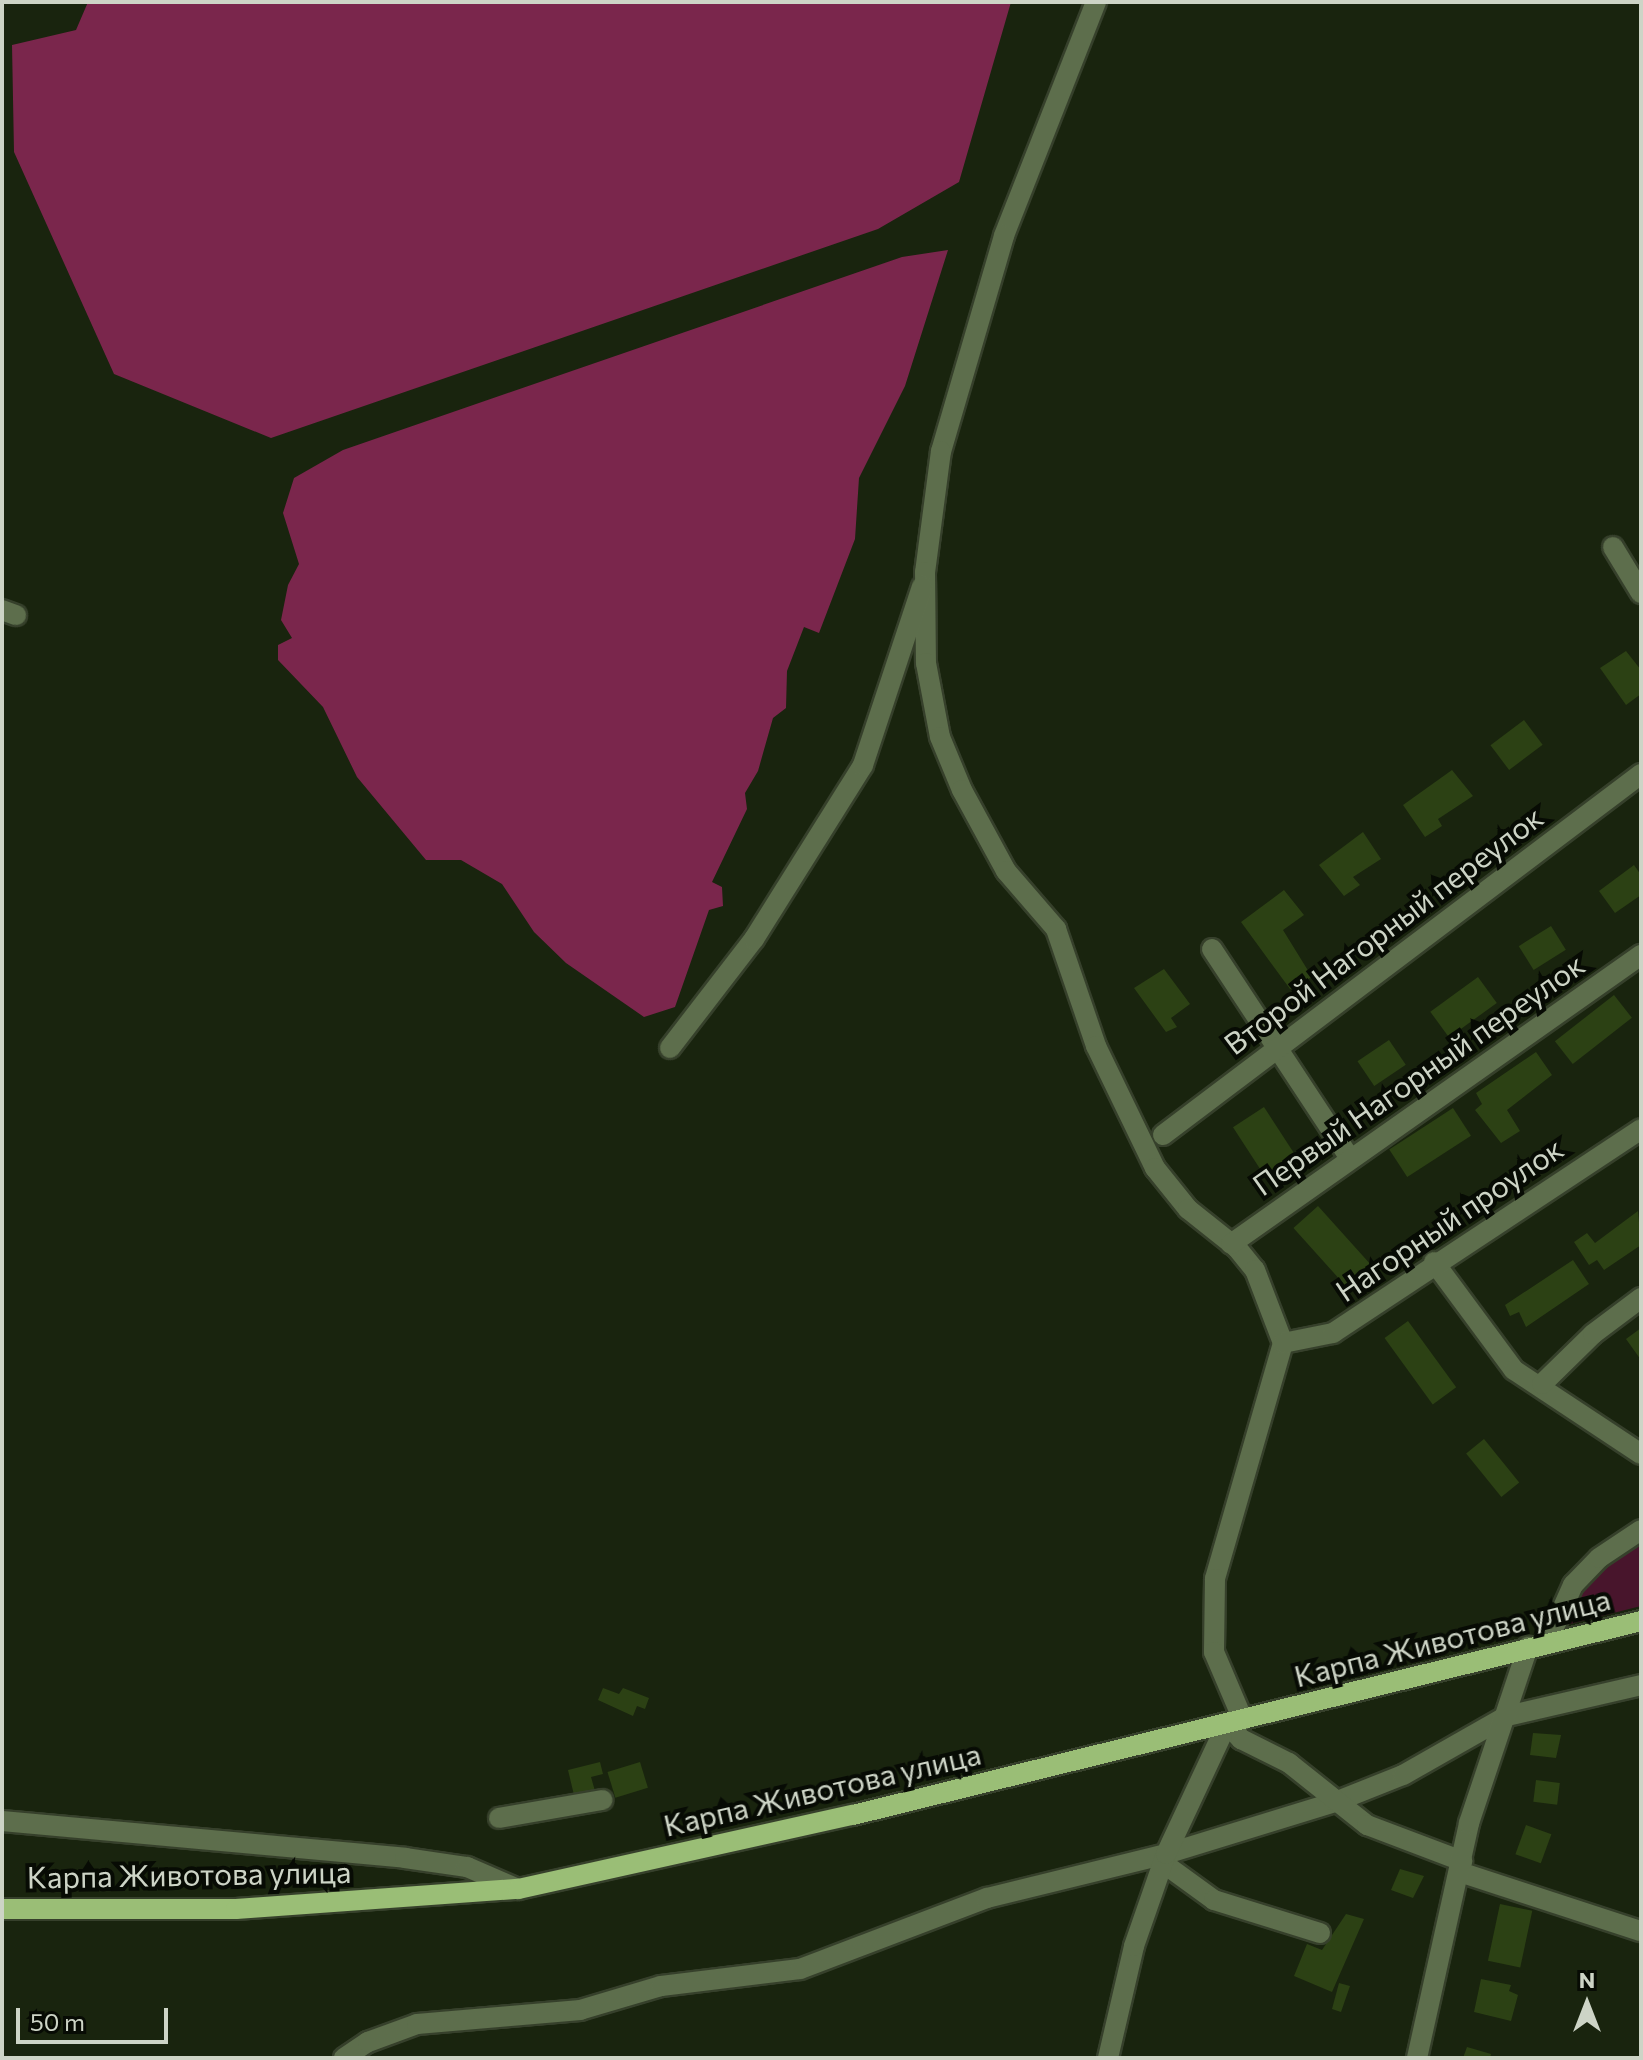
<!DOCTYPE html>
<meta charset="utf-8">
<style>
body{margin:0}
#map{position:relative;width:1643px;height:2060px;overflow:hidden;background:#19240e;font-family:Commissioner,sans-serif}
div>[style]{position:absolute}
.green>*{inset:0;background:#48152c}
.forest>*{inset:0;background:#7a264c}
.building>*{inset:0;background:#2c4114;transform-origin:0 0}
.roads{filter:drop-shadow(2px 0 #36402b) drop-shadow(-2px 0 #36402b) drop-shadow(0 2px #36402b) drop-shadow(0 -2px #36402b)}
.minor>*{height:20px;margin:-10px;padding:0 10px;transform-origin:10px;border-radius:10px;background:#5d6e4c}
.major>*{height:20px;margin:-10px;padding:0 10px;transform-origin:10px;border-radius:10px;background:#9abe76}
span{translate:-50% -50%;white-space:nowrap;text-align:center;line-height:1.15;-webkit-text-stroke:8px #070b04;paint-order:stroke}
.street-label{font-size:30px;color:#cdd4c6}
.frame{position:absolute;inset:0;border:4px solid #cdd4c6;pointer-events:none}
.north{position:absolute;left:1547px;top:1964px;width:80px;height:80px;-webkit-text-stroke:6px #070b04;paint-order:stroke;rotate:0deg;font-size:22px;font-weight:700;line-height:32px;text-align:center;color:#cdd4c6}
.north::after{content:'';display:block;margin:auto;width:28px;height:36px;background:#cdd4c6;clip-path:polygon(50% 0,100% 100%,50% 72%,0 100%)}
.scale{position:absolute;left:16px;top:2008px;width:152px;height:36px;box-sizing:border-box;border:4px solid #cdd4c6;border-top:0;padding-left:10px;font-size:24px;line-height:28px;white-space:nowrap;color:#cdd4c6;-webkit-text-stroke:6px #070b04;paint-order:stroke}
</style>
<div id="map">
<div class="green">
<i style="clip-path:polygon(1641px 1539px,1641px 1606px,1562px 1626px,1571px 1603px,1598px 1570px)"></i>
</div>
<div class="forest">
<i style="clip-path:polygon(88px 2px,1011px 2px,959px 182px,878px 229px,271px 438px,114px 374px,14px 152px,12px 45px,76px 30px)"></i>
<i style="clip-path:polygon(948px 250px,905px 386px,859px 478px,855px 539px,819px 633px,804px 627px,787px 671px,786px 708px,773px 718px,758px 771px,745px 793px,747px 809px,712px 882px,722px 887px,723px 906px,709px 910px,675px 1007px,644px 1017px,566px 963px,534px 932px,502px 884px,461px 860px,426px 860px,357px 777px,323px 707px,278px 660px,278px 645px,292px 638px,281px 620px,288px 585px,299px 564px,283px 513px,294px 478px,343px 450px,902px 257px)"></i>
</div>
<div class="building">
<i style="clip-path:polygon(1626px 651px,1641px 670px,1641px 694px,1626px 705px,1600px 668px)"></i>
<i style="left:1524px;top:720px;width:31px;height:42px;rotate:53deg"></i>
<i style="clip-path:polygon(1452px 770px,1473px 796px,1438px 819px,1442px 826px,1425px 837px,1403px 805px)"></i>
<i style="clip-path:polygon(1363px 832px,1381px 859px,1353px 877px,1360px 885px,1344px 896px,1319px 865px)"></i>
<i style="clip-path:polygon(1634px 865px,1641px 875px,1641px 895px,1615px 913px,1599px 891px)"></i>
<i style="clip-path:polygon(1284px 890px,1304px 915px,1283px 930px,1312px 977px,1290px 989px,1241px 922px)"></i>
<i style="left:1551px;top:926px;width:28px;height:38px;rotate:58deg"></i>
<i style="clip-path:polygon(1164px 969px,1190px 1004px,1171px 1018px,1177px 1027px,1166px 1032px,1134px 988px)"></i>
<i style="left:1478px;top:977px;width:32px;height:59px;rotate:54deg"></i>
<i style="left:1614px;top:995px;width:29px;height:75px;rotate:52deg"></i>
<i style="left:1389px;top:1040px;width:30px;height:38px;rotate:56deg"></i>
<i style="clip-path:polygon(1536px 1052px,1552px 1075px,1507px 1110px,1520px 1131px,1501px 1143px,1475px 1110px,1482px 1104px,1476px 1093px)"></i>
<i style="left:1264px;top:1107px;width:60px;height:37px;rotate:57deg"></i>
<i style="left:1453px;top:1108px;width:33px;height:76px;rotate:57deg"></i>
<i style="left:1318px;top:1206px;width:82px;height:33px;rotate:48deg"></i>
<i style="clip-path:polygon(1638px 1211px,1641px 1245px,1604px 1270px,1597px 1260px,1589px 1265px,1574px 1242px,1587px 1233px,1595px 1243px)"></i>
<i style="clip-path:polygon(1573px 1260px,1589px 1284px,1526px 1327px,1519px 1312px,1510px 1316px,1505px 1305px)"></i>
<i style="left:1408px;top:1321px;width:82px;height:29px;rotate:54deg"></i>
<i style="clip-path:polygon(1641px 1328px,1641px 1360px,1626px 1339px)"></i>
<i style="left:1484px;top:1439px;width:56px;height:23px;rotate:51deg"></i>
<i style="clip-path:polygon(603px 1688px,619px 1694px,623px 1688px,649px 1698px,645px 1709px,637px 1706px,633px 1716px,598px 1700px)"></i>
<i style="clip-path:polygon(1533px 1733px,1561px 1735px,1556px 1758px,1530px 1755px)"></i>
<i style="clip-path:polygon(600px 1762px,603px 1774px,591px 1777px,595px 1791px,574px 1795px,568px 1770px)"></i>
<i style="left:640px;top:1762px;width:27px;height:34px;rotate:73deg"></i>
<i style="left:1536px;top:1780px;width:24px;height:22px;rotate:7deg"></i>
<i style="left:1526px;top:1825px;width:27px;height:31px;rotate:20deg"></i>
<i style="clip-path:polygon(1400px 1869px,1424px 1876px,1413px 1898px,1391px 1890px)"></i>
<i style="left:1500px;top:1904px;width:33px;height:58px;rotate:12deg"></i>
<i style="clip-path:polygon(1346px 1914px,1364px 1919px,1332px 1992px,1294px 1976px,1307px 1944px,1322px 1950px)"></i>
<i style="clip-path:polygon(1481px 1979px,1511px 1985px,1509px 1991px,1518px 1995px,1511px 2021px,1474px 2012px)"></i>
<i style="clip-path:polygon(1339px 1983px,1350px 1986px,1341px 2012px,1332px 2009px)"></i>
<i style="clip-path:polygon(1467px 2047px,1491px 2054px,1490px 2058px,1463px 2058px)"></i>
</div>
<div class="roads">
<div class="minor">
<i style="left:1096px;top:2px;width:251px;rotate:111.5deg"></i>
<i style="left:1004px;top:236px;width:224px;rotate:106.3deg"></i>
<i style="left:941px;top:451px;width:122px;rotate:97.5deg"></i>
<i style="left:925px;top:572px;width:91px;rotate:89.4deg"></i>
<i style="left:926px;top:663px;width:75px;rotate:79.3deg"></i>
<i style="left:940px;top:737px;width:57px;rotate:67.5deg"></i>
<i style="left:962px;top:790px;width:92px;rotate:61.5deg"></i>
<i style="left:1006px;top:871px;width:77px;rotate:49.2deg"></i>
<i style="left:1056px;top:929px;width:124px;rotate:71.1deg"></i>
<i style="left:1096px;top:1046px;width:136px;rotate:64.2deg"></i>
<i style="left:1155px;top:1168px;width:53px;rotate:51.2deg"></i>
<i style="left:1188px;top:1209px;width:63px;rotate:38.5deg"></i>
<i style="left:1237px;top:1248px;width:28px;rotate:51deg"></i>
<i style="left:1255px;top:1270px;width:78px;rotate:69deg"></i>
<i style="left:1283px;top:1343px;width:246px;rotate:106.1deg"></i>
<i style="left:1215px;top:1579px;width:73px;rotate:90.8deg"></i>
<i style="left:1214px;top:1652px;width:74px;rotate:66.9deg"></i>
<i style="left:1613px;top:547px;width:54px;rotate:58.7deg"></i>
<i style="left:2px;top:610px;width:15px;rotate:20deg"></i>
<i style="left:1212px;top:949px;width:250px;rotate:56.6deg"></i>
<i style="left:670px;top:1048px;width:138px;rotate:-52.4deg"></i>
<i style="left:754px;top:939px;width:205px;rotate:-57.9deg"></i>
<i style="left:863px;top:765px;width:188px;rotate:-71.7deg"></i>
<i style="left:1163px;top:1135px;width:599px;rotate:-37.06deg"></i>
<i style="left:1231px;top:1244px;width:502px;rotate:-35.18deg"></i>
<i style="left:1434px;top:1262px;width:134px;rotate:53.5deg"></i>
<i style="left:1514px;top:1370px;width:152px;rotate:33.5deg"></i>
<i style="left:1283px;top:1343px;width:51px;rotate:-11.3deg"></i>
<i style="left:1333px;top:1333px;width:369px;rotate:-33.5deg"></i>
<i style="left:1542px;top:1384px;width:71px;rotate:-44.4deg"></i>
<i style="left:1593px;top:1334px;width:60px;rotate:-36.9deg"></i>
<i style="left:1547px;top:1643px;width:64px;rotate:-65.9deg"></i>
<i style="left:1573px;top:1585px;width:37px;rotate:-46deg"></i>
<i style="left:1599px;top:1558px;width:50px;rotate:-33.7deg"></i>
<i style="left:499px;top:1818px;width:105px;rotate:-9.9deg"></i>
<i style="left:2px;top:1821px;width:405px;rotate:5.2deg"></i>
<i style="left:405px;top:1858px;width:63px;rotate:8.3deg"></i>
<i style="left:467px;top:1867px;width:56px;rotate:23.3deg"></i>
<i style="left:1163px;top:1863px;width:63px;rotate:36deg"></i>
<i style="left:1214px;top:1900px;width:111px;rotate:17.3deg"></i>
<i style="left:1460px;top:1872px;width:190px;rotate:18.1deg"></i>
<i style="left:344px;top:2058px;width:29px;rotate:-34deg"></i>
<i style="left:368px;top:2042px;width:52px;rotate:-20.2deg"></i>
<i style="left:417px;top:2024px;width:164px;rotate:-4.9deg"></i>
<i style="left:580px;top:2010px;width:84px;rotate:-16.5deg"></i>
<i style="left:661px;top:1986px;width:140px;rotate:-7deg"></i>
<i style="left:800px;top:1969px;width:200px;rotate:-20.8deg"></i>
<i style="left:987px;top:1898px;width:184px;rotate:-13.8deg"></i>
<i style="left:1166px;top:1854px;width:177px;rotate:-17.1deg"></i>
<i style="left:1335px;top:1802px;width:73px;rotate:-21.7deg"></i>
<i style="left:1403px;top:1775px;width:120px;rotate:-29.6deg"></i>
<i style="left:1507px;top:1716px;width:138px;rotate:-13deg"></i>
<i style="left:1108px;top:2058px;width:115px;rotate:-76.9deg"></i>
<i style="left:1134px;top:1946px;width:97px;rotate:-70.8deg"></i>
<i style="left:1166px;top:1854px;width:144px;rotate:-64.9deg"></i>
<i style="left:1227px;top:1724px;width:21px;rotate:47deg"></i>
<i style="left:1241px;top:1739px;width:54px;rotate:26.6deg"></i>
<i style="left:1289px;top:1763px;width:100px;rotate:38.5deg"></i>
<i style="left:1367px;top:1825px;width:102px;rotate:20.8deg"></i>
<i style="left:1417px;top:2058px;width:241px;rotate:-77.5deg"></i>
<i style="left:1469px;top:1823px;width:186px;rotate:-71.5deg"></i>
</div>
<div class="major">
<i style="left:2px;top:1909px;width:234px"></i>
<i style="left:236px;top:1909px;width:283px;rotate:-4.1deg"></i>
<i style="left:518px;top:1889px;width:343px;rotate:-12.5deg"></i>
<i style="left:853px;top:1815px;width:812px;rotate:-13.83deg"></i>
</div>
</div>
<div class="street-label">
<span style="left:1383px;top:930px;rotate:-37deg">Второй Нагорный переулок</span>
<span style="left:1418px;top:1074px;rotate:-35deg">Первый Нагорный переулок</span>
<span style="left:1449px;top:1219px;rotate:-34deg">Нагорный проулок</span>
<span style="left:1452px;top:1637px;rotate:-14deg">Карпа Животова улица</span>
<span style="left:822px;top:1789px;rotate:-13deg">Карпа Животова улица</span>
<span style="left:189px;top:1874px;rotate:-1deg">Карпа Животова улица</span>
</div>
<div class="frame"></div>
<div class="north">N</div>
<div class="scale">50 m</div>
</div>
